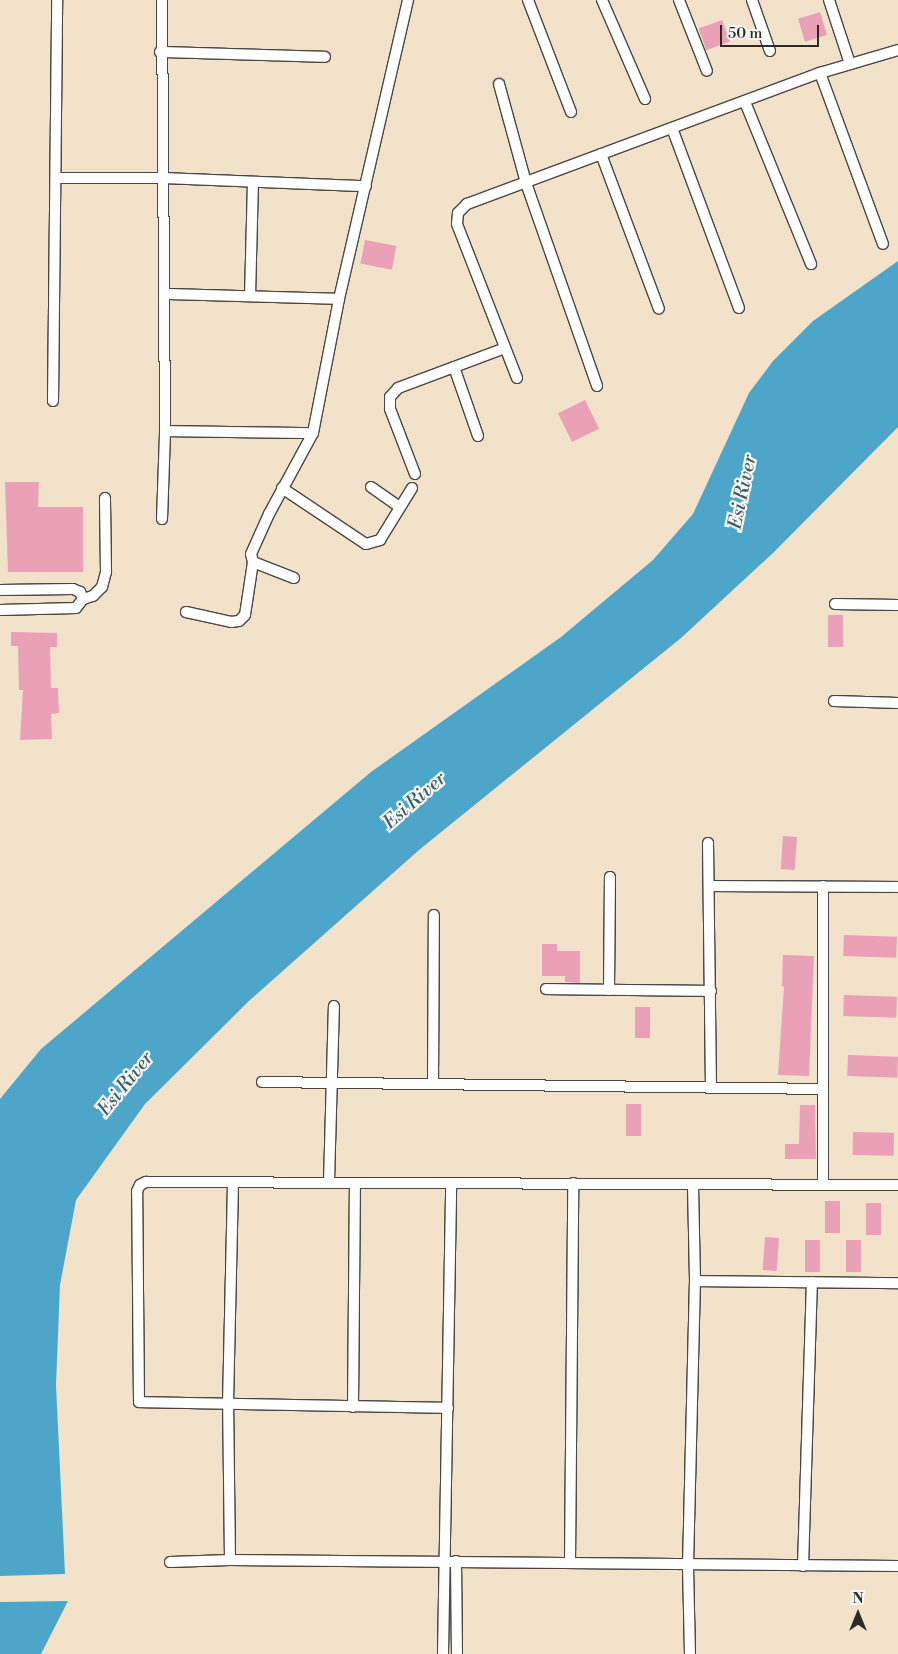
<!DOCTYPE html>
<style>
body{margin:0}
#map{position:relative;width:898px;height:1654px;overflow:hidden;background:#f2e2c9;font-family:"Libre Bodoni",serif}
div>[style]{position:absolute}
.water>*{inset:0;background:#4da5ca}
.building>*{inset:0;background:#eaa0b7;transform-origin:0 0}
.roads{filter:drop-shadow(1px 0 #494643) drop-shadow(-1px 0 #494643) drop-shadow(0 1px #494643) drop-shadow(0 -1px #494643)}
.minor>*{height:10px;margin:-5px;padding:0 5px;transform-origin:5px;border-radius:5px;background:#fff}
span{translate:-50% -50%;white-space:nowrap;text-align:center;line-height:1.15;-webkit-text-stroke:4.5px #f6f6f2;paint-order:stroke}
.water-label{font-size:19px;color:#395c6b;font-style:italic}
.north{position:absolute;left:833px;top:1589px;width:50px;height:50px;-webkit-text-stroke:4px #f6f6f2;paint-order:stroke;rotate:0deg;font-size:14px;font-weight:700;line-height:20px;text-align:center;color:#2b2b2b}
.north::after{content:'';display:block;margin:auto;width:18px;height:22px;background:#2b2b2b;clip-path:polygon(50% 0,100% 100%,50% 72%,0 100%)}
.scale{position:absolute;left:720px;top:25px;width:99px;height:22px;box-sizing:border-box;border:2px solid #2b2b2b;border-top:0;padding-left:6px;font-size:15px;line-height:18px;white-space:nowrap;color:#2b2b2b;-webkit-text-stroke:4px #f6f6f2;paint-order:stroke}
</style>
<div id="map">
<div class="water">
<i style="clip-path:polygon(898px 261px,898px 427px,773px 553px,681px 638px,419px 850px,250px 1000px,145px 1104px,76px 1200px,60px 1285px,56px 1385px,65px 1574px,0 1576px,0 1099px,41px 1049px,371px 772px,561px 637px,653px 560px,693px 514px,749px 393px,773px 361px,813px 321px)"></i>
<i style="clip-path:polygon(68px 1601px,41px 1654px,0 1654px,0 1602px)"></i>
</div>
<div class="building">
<i style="left:820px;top:12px;width:24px;height:23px;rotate:73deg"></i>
<i style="left:722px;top:20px;width:23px;height:25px;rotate:70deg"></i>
<i style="left:365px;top:240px;width:32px;height:24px;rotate:11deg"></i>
<i style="left:585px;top:400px;width:32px;height:30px;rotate:64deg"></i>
<i style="clip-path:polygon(5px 482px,39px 482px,38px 507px,83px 507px,83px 572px,8px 572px)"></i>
<i style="left:828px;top:615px;width:15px;height:32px"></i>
<i style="clip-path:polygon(11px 632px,57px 633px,57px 647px,50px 647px,51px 688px,58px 688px,59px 713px,51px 714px,52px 739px,20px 740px,23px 690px,19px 690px,18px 646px,11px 646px)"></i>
<i style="left:783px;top:836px;width:14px;height:33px;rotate:4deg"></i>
<i style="left:844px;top:935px;width:53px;height:21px;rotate:2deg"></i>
<i style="clip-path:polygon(542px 944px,557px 944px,557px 951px,580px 951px,580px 983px,565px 982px,565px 976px,542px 976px)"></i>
<i style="clip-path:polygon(783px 955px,814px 956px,809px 1076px,778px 1075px,784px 987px,782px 986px)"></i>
<i style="left:844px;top:995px;width:53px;height:21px;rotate:2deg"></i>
<i style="left:635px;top:1007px;width:15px;height:31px"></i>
<i style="left:848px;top:1055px;width:50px;height:21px;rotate:2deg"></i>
<i style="left:626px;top:1104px;width:15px;height:32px"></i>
<i style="clip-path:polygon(800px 1105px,815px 1105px,816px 1159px,785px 1159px,785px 1144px,799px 1144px)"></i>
<i style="left:853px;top:1132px;width:41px;height:23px;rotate:1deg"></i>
<i style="left:825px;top:1201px;width:15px;height:32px"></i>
<i style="left:866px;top:1203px;width:15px;height:32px"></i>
<i style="left:765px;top:1237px;width:14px;height:33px;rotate:4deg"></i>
<i style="left:805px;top:1240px;width:15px;height:32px"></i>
<i style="left:846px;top:1240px;width:15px;height:32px"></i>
</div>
<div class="roads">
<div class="minor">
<i style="left:162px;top:0;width:431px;rotate:89.6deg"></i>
<i style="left:165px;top:431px;width:148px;rotate:0.8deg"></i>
<i style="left:313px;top:433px;width:136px;rotate:-79deg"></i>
<i style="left:339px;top:299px;width:307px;rotate:-77deg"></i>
<i style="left:528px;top:0;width:120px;rotate:69deg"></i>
<i style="left:602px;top:0;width:108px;rotate:66.5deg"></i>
<i style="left:679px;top:0;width:76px;rotate:68.5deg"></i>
<i style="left:752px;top:0;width:54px;rotate:70.6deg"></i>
<i style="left:829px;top:0;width:67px;rotate:71.8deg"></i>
<i style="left:160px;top:52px;width:165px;rotate:1.7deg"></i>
<i style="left:820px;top:73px;width:182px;rotate:69.8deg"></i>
<i style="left:499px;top:84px;width:103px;rotate:74.7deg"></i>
<i style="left:526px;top:183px;width:215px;rotate:70.7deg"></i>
<i style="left:745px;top:102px;width:175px;rotate:67.8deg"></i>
<i style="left:672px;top:128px;width:192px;rotate:69.6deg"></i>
<i style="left:601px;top:154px;width:165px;rotate:69.5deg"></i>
<i style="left:57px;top:178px;width:106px"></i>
<i style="left:163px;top:178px;width:203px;rotate:2.3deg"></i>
<i style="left:165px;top:294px;width:174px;rotate:1.6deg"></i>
<i style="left:250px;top:296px;width:114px;rotate:-88.5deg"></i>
<i style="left:454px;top:367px;width:73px;rotate:70.8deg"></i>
<i style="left:517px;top:378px;width:165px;rotate:-111.3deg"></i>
<i style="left:457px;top:224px;width:11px;rotate:-85deg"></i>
<i style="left:458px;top:213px;width:13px;rotate:-45deg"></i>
<i style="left:467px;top:204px;width:377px;rotate:-20.4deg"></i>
<i style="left:820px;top:73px;width:81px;rotate:-16.4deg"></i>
<i style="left:53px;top:401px;width:401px;rotate:-89.4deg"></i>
<i style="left:415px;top:474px;width:70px;rotate:-111deg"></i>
<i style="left:390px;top:409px;width:12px;rotate:-90deg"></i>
<i style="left:390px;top:397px;width:12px;rotate:-48deg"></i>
<i style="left:398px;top:388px;width:114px;rotate:-20.5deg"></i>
<i style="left:371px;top:487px;width:33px;rotate:35deg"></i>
<i style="left:282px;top:488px;width:101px;rotate:33.7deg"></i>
<i style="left:366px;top:544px;width:15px;rotate:-16deg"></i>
<i style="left:380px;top:540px;width:61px;rotate:-58.4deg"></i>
<i style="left:162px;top:519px;width:88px;rotate:-88deg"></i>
<i style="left:294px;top:578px;width:44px;rotate:-158.7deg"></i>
<i style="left:253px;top:562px;width:8px;rotate:-104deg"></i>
<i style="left:251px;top:554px;width:44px;rotate:-65.8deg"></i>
<i style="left:269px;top:514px;width:92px;rotate:-61.5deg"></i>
<i style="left:0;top:590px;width:73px;rotate:-0.8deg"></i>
<i style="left:73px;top:589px;width:8px;rotate:23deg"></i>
<i style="left:80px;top:592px;width:8px;rotate:67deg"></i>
<i style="left:83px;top:599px;width:11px;rotate:128deg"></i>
<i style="left:76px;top:608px;width:76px;rotate:178.5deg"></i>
<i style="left:83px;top:599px;width:10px;rotate:-17deg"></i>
<i style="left:93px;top:596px;width:13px;rotate:-45deg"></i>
<i style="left:102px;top:587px;width:16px;rotate:-75deg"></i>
<i style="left:106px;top:572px;width:74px;rotate:-90.8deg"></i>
<i style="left:835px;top:604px;width:63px;rotate:0.9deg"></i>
<i style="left:186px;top:612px;width:46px;rotate:12.5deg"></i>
<i style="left:231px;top:622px;width:8px;rotate:-7deg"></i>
<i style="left:239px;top:621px;width:8px;rotate:-45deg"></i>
<i style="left:245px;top:615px;width:54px;rotate:-81.4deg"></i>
<i style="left:834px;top:701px;width:64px;rotate:1.8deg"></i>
<i style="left:708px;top:843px;width:244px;rotate:89.3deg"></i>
<i style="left:709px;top:886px;width:189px;rotate:0.3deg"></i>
<i style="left:546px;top:989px;width:165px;rotate:0.7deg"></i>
<i style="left:609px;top:990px;width:113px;rotate:-89.5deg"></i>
<i style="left:262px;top:1082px;width:561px;rotate:0.71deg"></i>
<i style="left:433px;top:1084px;width:169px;rotate:-89.7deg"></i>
<i style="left:329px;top:1182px;width:176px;rotate:-88.4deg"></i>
<i style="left:823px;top:1184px;width:298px;rotate:-90deg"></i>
<i style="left:695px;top:1281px;width:203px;rotate:0.6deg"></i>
<i style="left:353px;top:1407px;width:224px;rotate:-89.5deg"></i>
<i style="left:448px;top:1408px;width:309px;rotate:-178.9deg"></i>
<i style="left:139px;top:1402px;width:211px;rotate:-90.5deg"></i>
<i style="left:137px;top:1191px;width:7px;rotate:-63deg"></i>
<i style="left:140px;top:1185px;width:7px;rotate:-27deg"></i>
<i style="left:146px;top:1182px;width:752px;rotate:0.23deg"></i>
<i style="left:230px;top:1560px;width:156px;rotate:-90.7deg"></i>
<i style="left:228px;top:1404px;width:222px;rotate:-88.7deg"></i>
<i style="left:456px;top:1561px;width:93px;rotate:89.4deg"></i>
<i style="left:170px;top:1562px;width:60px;rotate:-1.9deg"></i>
<i style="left:230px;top:1560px;width:668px;rotate:0.51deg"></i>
<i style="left:570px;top:1562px;width:379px;rotate:-89.5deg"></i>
<i style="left:803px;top:1566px;width:284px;rotate:-88.2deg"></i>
<i style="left:443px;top:1654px;width:471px;rotate:-89deg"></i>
<i style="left:690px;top:1654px;width:88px;rotate:-91.3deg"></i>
<i style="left:688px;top:1566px;width:285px;rotate:-88.6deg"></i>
<i style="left:695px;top:1281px;width:97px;rotate:-91.2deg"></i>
</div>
</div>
<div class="water-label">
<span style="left:743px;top:492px;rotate:-78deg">Esi River</span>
<span style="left:415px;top:801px;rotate:-41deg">Esi River</span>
<span style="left:126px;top:1084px;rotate:-51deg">Esi River</span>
</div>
<div class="north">N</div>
<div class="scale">50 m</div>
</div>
